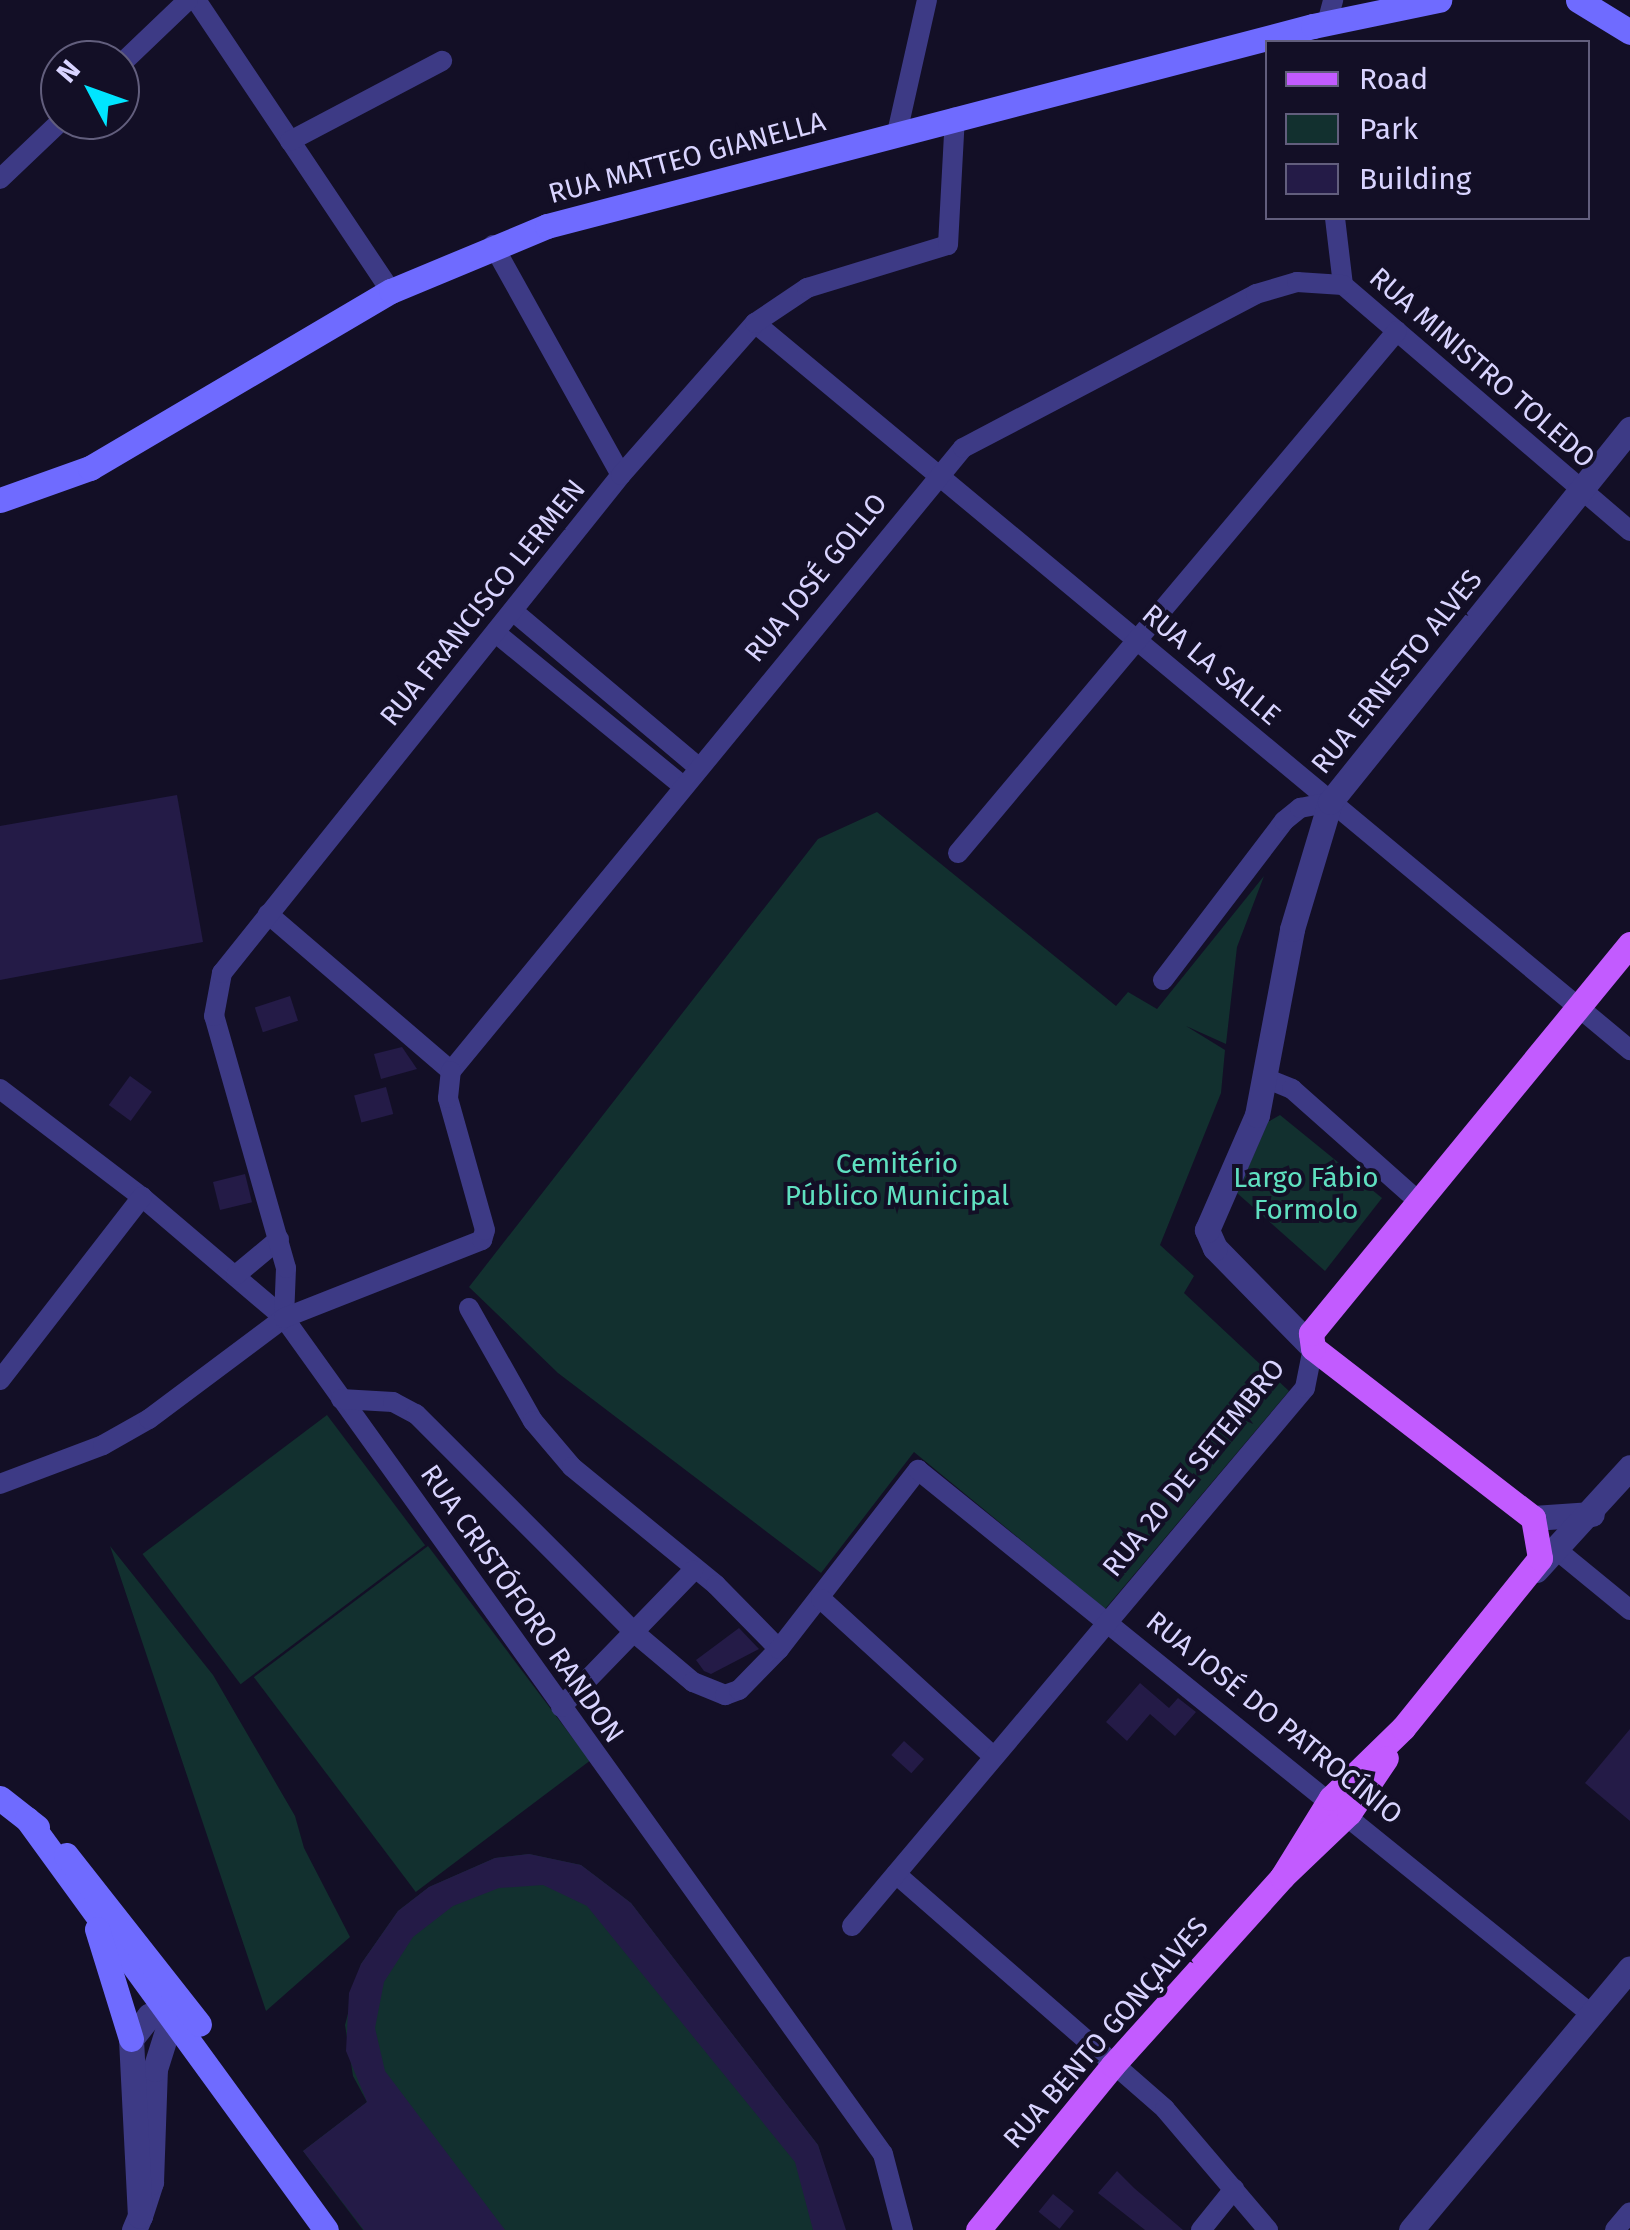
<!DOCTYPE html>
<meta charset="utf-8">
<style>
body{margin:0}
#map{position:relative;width:1630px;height:2230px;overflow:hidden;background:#130f26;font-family:"Fira Sans",sans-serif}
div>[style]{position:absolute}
.green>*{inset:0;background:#12302f;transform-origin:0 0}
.building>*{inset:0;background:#241b47;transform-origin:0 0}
.minor>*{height:20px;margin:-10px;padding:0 10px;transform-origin:10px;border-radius:10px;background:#3d3a85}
.tertiary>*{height:25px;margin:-12.5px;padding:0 12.5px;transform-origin:12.5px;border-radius:12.5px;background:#3d3a85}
.secondary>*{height:25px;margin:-12.5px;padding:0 12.5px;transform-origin:12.5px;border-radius:12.5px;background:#6f6bff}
.primary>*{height:25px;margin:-12.5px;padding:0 12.5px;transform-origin:12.5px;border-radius:12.5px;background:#c25bff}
span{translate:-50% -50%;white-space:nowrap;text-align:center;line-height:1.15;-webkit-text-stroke:8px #130f26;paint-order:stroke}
.street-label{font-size:28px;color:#d9d4ff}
.park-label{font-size:28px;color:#5fe0c0}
.legend{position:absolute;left:1265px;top:40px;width:325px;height:180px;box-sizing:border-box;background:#130f26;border:2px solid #625e7d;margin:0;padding:12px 18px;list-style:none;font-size:30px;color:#d9d4ff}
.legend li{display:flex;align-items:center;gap:20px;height:50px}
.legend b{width:50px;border:2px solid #625e7d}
.north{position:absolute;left:40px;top:40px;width:100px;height:100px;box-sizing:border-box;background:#130f26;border:2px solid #625e7d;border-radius:50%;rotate:311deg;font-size:28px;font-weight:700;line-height:40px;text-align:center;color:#d9d4ff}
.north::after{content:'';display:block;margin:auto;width:35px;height:45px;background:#00e5ff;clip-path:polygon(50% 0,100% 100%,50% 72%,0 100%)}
</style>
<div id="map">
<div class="green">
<i style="clip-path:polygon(877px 812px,1116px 1006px,1128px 992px,1157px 1009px,1264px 876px,1237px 947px,1226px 1044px,1186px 1026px,1225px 1050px,1221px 1093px,1160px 1245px,1194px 1276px,1184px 1293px,1289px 1391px,1105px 1609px,914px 1452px,821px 1573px,558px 1373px,469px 1287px,818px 839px)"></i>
<i style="clip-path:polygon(1280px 1115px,1382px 1198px,1325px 1271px,1237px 1193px,1268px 1122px)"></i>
<i style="left:327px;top:1415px;width:163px;height:231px;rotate:53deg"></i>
<i style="clip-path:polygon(110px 1546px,213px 1675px,295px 1816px,304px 1848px,350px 1937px,266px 2011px)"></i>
<i style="left:428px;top:1546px;width:269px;height:218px;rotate:53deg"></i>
<i style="clip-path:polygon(529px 1854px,581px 1865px,631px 1903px,818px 2145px,844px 2230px,363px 2230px,303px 2151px,367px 2102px,353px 2076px,345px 2025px,361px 1964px,398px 1911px,429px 1887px,495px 1858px)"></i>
</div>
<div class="building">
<i style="clip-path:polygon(177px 795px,203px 942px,0 980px,0 826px)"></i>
<i style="left:290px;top:996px;width:26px;height:37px;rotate:72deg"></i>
<i style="clip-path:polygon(402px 1047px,417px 1069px,381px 1079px,374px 1054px)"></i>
<i style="left:130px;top:1076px;width:27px;height:36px;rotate:36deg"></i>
<i style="left:386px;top:1087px;width:28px;height:33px;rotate:75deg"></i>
<i style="left:245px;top:1174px;width:29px;height:33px;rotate:76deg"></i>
<i style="clip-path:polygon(739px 1628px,759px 1649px,711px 1674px,704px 1671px,696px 1660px)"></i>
<i style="clip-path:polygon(1140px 1683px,1169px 1708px,1178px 1698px,1196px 1712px,1175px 1736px,1150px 1714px,1127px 1741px,1106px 1722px)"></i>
<i style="clip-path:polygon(1630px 1729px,1630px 1821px,1585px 1783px)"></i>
<i style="left:904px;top:1741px;width:27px;height:19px;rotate:42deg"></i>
<i style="clip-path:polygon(529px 1854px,581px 1865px,631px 1903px,818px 2145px,846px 2230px,813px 2230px,795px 2162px,587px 1906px,543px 1885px,499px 1888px,453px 1906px,413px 1937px,384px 1982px,375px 2028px,385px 2071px,505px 2230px,364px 2230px,303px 2151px,367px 2102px,346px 2051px,349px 1993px,361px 1964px,398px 1911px,429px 1887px,495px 1858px)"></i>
<i style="clip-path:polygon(1117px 2171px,1134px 2188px,1183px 2230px,1145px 2230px,1098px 2193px)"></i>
<i style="left:1053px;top:2194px;width:27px;height:23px;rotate:39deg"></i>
</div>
<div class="minor">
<i style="left:196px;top:0;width:350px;rotate:56.2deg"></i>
<i style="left:1327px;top:23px;width:24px;rotate:-75deg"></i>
<i style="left:120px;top:65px;width:94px;rotate:-43.7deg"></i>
<i style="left:897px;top:133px;width:136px;rotate:-77.3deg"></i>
<i style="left:290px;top:141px;width:172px;rotate:-27.8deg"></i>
<i style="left:0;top:179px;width:86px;rotate:-43.6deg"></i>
<i style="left:1335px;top:218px;width:67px;rotate:83.2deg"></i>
<i style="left:493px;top:245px;width:263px;rotate:60.9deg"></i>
<i style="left:1343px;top:285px;width:378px;rotate:40.6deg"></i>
<i style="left:755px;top:323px;width:1138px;rotate:39.72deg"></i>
<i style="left:514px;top:612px;width:241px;rotate:40.1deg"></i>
<i style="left:496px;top:633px;width:242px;rotate:39.3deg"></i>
<i style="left:958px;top:853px;width:682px;rotate:-49.94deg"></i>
<i style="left:268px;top:914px;width:241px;rotate:40.6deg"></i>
<i style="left:1163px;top:980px;width:200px;rotate:-52.7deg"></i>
<i style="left:1284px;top:821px;width:21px;rotate:-39deg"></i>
<i style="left:1300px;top:808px;width:31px;rotate:-11deg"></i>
<i style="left:451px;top:1071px;width:806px;rotate:-50.59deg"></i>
<i style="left:963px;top:448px;width:331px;rotate:-27.7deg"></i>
<i style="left:1256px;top:294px;width:43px;rotate:-16.3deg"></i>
<i style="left:1297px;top:282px;width:46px;rotate:3.7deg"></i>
<i style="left:1265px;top:1078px;width:29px;rotate:22deg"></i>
<i style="left:1292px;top:1089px;width:167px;rotate:41.6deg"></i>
<i style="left:0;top:1089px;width:178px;rotate:37.3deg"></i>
<i style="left:142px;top:1197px;width:187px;rotate:40.4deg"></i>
<i style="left:284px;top:1318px;width:1028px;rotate:54.38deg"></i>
<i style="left:883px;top:2154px;width:79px;rotate:75.3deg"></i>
<i style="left:236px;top:1275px;width:56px;rotate:-39.9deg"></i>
<i style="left:469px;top:1308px;width:130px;rotate:60.5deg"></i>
<i style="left:533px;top:1421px;width:60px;rotate:49.7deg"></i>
<i style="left:572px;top:1467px;width:186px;rotate:39.3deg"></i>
<i style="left:716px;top:1585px;width:90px;rotate:45.5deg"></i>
<i style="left:284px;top:1318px;width:50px;rotate:-87.7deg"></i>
<i style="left:286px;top:1268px;width:262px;rotate:-105.9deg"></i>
<i style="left:214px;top:1016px;width:44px;rotate:-79.5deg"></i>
<i style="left:222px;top:973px;width:638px;rotate:-51.3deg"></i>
<i style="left:621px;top:475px;width:203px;rotate:-48.6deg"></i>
<i style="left:755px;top:323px;width:63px;rotate:-33.9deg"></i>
<i style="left:807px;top:288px;width:147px;rotate:-17deg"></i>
<i style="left:948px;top:245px;width:128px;rotate:-86.9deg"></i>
<i style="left:0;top:1380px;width:232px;rotate:-52.2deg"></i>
<i style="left:341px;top:1399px;width:52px;rotate:3.3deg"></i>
<i style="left:393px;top:1402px;width:26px;rotate:28deg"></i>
<i style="left:416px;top:1414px;width:311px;rotate:45deg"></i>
<i style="left:636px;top:1634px;width:75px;rotate:40.1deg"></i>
<i style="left:693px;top:1682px;width:35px;rotate:22deg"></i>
<i style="left:725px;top:1695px;width:15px;rotate:-20deg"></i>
<i style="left:739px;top:1690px;width:57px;rotate:-45.7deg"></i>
<i style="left:779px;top:1649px;width:227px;rotate:-52.2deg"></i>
<i style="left:918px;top:1470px;width:865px;rotate:38.95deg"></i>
<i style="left:0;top:1484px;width:110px;rotate:-20.7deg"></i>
<i style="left:103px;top:1445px;width:53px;rotate:-29.5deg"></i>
<i style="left:149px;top:1419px;width:169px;rotate:-36.8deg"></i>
<i style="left:284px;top:1318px;width:213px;rotate:-21.5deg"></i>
<i style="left:482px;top:1240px;width:10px;rotate:-73deg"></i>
<i style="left:485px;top:1230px;width:137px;rotate:-105.7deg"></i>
<i style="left:448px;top:1098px;width:27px;rotate:-84deg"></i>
<i style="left:1558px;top:1551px;width:93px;rotate:39.3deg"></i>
<i style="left:821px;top:1599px;width:234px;rotate:42.4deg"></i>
<i style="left:561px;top:1707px;width:190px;rotate:-45.9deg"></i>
<i style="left:896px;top:1874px;width:357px;rotate:41.1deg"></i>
<i style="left:1165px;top:2109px;width:159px;rotate:49.6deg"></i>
<i style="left:852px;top:1926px;width:703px;rotate:-49.9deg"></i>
<i style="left:1305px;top:1388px;width:41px;rotate:-78.7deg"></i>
<i style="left:1201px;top:2230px;width:53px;rotate:-51.2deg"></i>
<i style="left:1615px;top:2230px;width:23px;rotate:-50deg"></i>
</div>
<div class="tertiary">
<i style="left:1313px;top:1348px;width:140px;rotate:-134.4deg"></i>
<i style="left:1215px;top:1248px;width:20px;rotate:-114deg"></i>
<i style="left:1207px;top:1230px;width:125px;rotate:-66.5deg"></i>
<i style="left:1257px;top:1115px;width:189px;rotate:-79.3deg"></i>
<i style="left:1292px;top:929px;width:133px;rotate:-73.3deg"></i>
<i style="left:1330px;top:802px;width:479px;rotate:-51.2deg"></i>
<i style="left:1533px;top:1518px;width:59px;rotate:-3.9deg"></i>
<i style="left:1536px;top:1570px;width:139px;rotate:-47.6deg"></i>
<i style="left:134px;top:2230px;width:15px;rotate:-67deg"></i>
<i style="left:140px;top:2216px;width:36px;rotate:-72deg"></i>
<i style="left:151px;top:2182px;width:113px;rotate:-88deg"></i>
<i style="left:155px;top:2069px;width:57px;rotate:-72.5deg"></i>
<i style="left:172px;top:2015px;width:23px;rotate:178deg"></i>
<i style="left:149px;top:2016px;width:29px;rotate:128deg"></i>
<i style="left:131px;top:2039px;width:177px;rotate:87.1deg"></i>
<i style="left:1411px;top:2230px;width:341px;rotate:-50.1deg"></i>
</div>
<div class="secondary">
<i style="left:1578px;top:0;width:61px;rotate:31.6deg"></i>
<i style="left:0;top:500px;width:96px;rotate:-19.6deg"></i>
<i style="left:90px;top:468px;width:349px;rotate:-30.5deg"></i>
<i style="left:391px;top:291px;width:169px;rotate:-22.6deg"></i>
<i style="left:547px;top:226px;width:792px;rotate:-14.63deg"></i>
<i style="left:1313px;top:26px;width:129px;rotate:-11.7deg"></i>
<i style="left:0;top:1798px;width:47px;rotate:38.1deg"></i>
<i style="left:27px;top:1819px;width:508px;rotate:53.96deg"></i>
<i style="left:66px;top:1855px;width:215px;rotate:51.8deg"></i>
<i style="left:97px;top:1929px;width:115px;rotate:72.8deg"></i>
</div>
<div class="primary">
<i style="left:1282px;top:1877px;width:93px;rotate:-58.2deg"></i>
<i style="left:1331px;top:1798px;width:100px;rotate:-44.2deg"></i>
<i style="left:1403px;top:1728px;width:218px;rotate:-51.1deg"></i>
<i style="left:1540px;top:1558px;width:41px;rotate:-99.9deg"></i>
<i style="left:1533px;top:1518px;width:278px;rotate:-142.3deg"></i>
<i style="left:1313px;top:1348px;width:15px;rotate:-98deg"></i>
<i style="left:1311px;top:1333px;width:503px;rotate:-50.65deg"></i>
<i style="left:978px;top:2230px;width:213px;rotate:-50.7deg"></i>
<i style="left:1113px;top:2065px;width:253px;rotate:-48deg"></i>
<i style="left:1282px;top:1877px;width:93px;rotate:-43.7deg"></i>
<i style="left:1349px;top:1813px;width:66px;rotate:-56.1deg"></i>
</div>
<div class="street-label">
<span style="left:687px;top:158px;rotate:-15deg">RUA MATTEO GIANELLA</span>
<span style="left:1482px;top:368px;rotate:41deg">RUA MINISTRO TOLEDO</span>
<span style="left:816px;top:578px;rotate:-51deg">RUA JOSÉ GOLLO</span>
<span style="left:483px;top:603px;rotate:-51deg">RUA FRANCISCO LERMEN</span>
<span style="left:1211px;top:665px;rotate:40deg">RUA LA SALLE</span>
<span style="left:1397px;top:672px;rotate:-51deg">RUA ERNESTO ALVES</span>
<span style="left:1194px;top:1468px;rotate:-51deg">RUA 20 DE SETEMBRO</span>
<span style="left:522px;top:1604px;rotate:55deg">RUA CRISTÓFORO RANDON</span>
<span style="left:1274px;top:1718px;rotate:39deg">RUA JOSÉ DO PATROCÍNIO</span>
<span style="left:1106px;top:2033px;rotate:-49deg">RUA BENTO GONÇALVES</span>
</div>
<div class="park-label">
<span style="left:897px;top:1180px">Cemitério<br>Público Municipal</span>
<span style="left:1306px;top:1194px">Largo Fábio<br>Formolo</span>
</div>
<ul class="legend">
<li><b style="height:12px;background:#c25bff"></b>Road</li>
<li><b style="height:28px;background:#12302f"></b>Park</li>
<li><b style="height:28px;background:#241b47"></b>Building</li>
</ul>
<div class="north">N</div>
</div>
